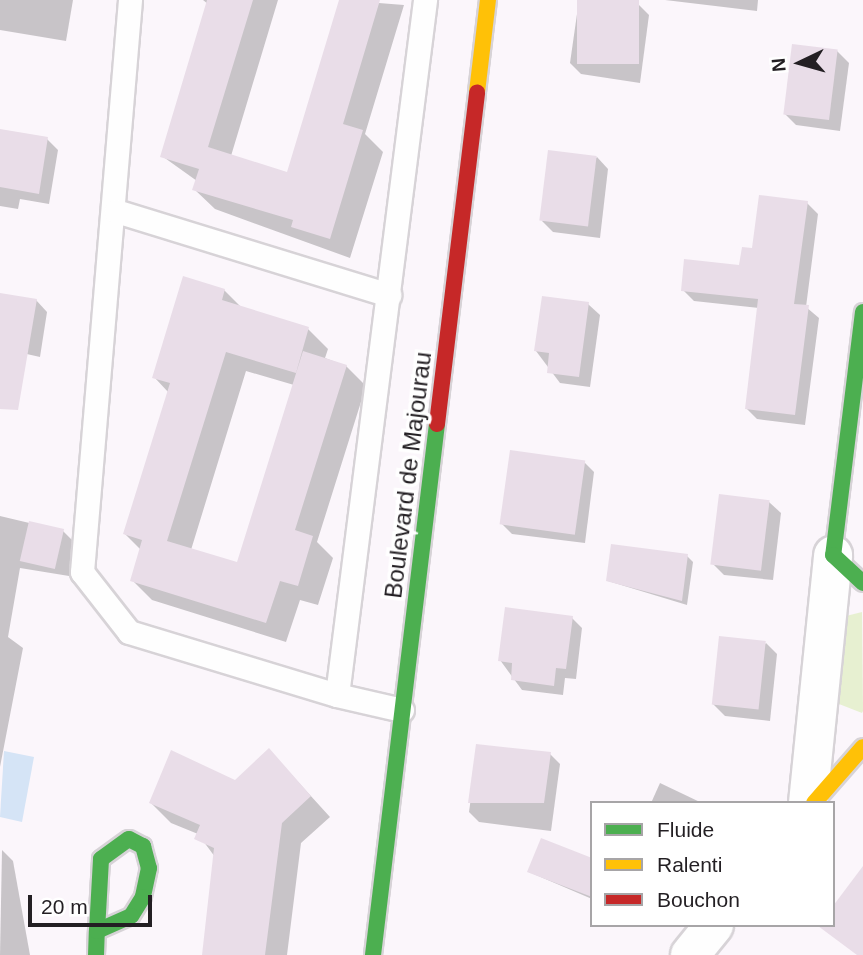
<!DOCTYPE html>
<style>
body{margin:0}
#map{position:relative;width:863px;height:955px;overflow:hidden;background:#fbf6fb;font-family:Helvetica,sans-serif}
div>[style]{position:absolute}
.green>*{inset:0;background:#e7f0d1}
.water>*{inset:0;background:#d5e4f6}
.shadow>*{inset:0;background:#0003}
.building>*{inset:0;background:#e9dde8;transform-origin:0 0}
.roads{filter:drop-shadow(2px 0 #d7d3d7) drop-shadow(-2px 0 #d7d3d7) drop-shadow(0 2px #d7d3d7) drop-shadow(0 -2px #d7d3d7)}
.lane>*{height:23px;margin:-11.5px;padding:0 11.5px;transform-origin:11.5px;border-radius:11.5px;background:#fefefe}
.street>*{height:38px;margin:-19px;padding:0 19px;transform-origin:19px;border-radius:19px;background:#fefefe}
.fast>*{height:16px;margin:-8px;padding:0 8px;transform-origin:8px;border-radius:8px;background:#4caf50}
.slow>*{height:16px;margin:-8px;padding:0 8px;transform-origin:8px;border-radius:8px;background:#ffc107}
.jam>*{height:16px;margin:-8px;padding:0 8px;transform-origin:8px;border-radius:8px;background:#c62828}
span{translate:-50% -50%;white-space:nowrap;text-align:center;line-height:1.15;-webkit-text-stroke:7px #fff;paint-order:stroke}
.street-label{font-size:24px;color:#231f23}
.legend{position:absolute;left:590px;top:801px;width:245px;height:126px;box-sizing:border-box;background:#fff;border:2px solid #a7a5a7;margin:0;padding:9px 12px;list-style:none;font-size:21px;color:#231f23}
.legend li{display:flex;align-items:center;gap:14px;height:35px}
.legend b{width:35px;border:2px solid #a7a5a7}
.north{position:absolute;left:765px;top:28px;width:70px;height:70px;-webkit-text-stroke:5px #fff;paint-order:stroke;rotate:265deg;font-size:19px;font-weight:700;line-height:28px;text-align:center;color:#231f23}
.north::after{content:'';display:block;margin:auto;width:24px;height:32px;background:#231f23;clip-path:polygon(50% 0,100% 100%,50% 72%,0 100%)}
.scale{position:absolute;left:28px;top:895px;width:124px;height:32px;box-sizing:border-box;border:4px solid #231f23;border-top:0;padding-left:9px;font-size:21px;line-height:24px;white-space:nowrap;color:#231f23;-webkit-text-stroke:5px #fff;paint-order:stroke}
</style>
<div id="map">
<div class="green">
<i style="clip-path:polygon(862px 612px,863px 711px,862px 713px,839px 704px,831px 683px,846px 616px)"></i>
</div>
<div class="water">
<i style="clip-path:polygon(4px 751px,34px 757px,22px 822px,0 817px)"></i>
</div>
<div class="shadow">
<i style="clip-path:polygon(0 0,73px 0,66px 41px,0 30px)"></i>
<i style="clip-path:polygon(203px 0,278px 0,231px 156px,288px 174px,341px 0,404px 5px,365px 134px,383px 152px,350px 258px,215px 209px,194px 189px,197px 181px,162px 156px,208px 4px)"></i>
<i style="clip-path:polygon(579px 0,638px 4px,649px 15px,640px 83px,581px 74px,570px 63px)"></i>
<i style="clip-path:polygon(665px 0,758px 0,757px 11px)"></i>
<i style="clip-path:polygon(837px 51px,849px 63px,840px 131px,796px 125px,785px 114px)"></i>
<i style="clip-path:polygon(0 131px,47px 139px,58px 150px,49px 204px,20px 199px,18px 209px,0 206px)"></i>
<i style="clip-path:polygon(597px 157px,608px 169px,600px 238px,553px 232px,542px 221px)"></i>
<i style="clip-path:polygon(807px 203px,818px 214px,806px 307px,819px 318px,805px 425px,757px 419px,746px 408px,759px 308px,694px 301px,683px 290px,740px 266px)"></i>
<i style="clip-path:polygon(evenodd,224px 290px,242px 308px,308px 329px,328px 349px,325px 358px,346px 366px,366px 386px,317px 542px,333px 558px,318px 605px,300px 600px,286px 642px,152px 600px,132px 580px,141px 550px,125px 534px,169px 393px,154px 377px,224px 290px,246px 371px,294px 385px,238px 564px,191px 550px,246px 371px)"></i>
<i style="clip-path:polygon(0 295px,36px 300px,47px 312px,40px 357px,0 348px)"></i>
<i style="clip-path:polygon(588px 304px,600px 315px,590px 387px,560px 383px,536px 351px)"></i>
<i style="clip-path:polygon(584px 462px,594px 472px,585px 543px,512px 534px,502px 524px)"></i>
<i style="clip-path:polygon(769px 502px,781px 513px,773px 580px,724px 575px,712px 563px)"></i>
<i style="clip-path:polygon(0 516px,63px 531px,73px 541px,69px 576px,20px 568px,8px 637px,23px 648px,0 767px)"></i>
<i style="clip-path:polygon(687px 556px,693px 562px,687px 605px,608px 581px)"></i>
<i style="clip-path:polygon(572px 618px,582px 628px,576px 679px,565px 678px,563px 695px,522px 690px,500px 660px)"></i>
<i style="clip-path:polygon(766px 643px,777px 654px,770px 721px,725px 716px,713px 704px)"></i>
<i style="clip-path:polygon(478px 746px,550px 754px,560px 764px,551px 831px,479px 822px,469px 812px)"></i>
<i style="clip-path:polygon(269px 750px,330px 817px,301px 843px,287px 955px,204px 955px,215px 857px,198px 834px,171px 823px,151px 803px,235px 782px)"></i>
<i style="clip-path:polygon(660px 783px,702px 803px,651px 803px)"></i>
<i style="clip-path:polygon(2px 850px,13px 861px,30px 955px,0 955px)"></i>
<i style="clip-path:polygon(592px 859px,592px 899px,529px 872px)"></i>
</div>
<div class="building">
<i style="clip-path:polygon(207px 0,253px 0,208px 147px,287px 172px,339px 0,380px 0,343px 124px,363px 130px,330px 239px,291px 227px,293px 220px,192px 190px,199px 169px,160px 157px)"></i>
<i style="left:577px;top:0;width:62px;height:64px"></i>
<i style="left:792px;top:44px;width:46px;height:71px;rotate:7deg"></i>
<i style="clip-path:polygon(0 129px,48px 137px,39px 194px,0 187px)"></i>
<i style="left:548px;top:150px;width:49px;height:71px;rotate:7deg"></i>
<i style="clip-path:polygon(759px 195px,808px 201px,794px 304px,809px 305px,795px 415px,745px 409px,758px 299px,681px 291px,684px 259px,739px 265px,742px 247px,752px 248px)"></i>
<i style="clip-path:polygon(183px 276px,225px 289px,222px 300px,309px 327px,296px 373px,226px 352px,167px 541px,237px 562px,303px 351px,347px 365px,295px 530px,313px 536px,298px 586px,280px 581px,266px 623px,130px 581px,142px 540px,123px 534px,170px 383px,152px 378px)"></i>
<i style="clip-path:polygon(0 293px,37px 299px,18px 410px,0 409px)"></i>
<i style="clip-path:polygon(542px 296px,589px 302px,579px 377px,547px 373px,549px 353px,534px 351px)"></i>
<i style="left:510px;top:450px;width:76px;height:75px;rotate:8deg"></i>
<i style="left:719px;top:494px;width:51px;height:71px;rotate:7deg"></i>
<i style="left:29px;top:521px;width:36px;height:41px;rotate:13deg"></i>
<i style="clip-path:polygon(611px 544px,688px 554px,682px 601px,606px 581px)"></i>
<i style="clip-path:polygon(505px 607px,573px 616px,566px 669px,556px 668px,554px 686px,511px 680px,512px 663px,498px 661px)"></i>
<i style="left:719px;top:636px;width:47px;height:69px;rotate:6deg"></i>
<i style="clip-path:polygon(476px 744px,551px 752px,544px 803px,468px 803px)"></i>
<i style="clip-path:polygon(269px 748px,311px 796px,282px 823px,265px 955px,202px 955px,214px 848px,194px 839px,200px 825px,149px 803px,171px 750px,235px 780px)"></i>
<i style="clip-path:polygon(541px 838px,592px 858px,592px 897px,527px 872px)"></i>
<i style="clip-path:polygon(863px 866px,863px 955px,857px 955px,818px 926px,833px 925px,833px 906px)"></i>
</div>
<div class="roads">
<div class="lane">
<i style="left:130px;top:0;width:574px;rotate:94.8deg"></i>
<i style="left:82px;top:572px;width:76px;rotate:51.9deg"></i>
<i style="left:129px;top:632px;width:217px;rotate:16.9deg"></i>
<i style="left:116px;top:211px;width:286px;rotate:17.1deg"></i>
<i style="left:402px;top:710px;width:67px;rotate:-167deg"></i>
<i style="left:337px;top:695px;width:701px;rotate:-82.78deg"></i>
</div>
<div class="street">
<i style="left:808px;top:803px;width:249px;rotate:-84.2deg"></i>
<i style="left:690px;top:955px;width:38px;rotate:-51deg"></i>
</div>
<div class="fast">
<i style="left:863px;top:312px;width:245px;rotate:97deg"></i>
<i style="left:833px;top:555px;width:41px;rotate:43deg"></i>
<i style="left:96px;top:955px;width:24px;rotate:-88deg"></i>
<i style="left:97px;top:931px;width:72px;rotate:-86.8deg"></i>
<i style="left:101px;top:859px;width:34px;rotate:-36deg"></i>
<i style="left:129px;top:839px;width:16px;rotate:27deg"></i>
<i style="left:143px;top:846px;width:23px;rotate:75deg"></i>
<i style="left:149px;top:868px;width:30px;rotate:102deg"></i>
<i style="left:143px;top:897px;width:22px;rotate:122deg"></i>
<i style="left:131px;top:916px;width:37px;rotate:156deg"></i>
<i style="left:373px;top:955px;width:535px;rotate:-83.13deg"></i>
</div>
<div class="slow">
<i style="left:477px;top:92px;width:93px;rotate:-83.2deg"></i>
<i style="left:814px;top:803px;width:74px;rotate:-48.8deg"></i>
</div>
<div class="jam">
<i style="left:437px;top:424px;width:334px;rotate:-83.1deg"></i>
</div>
</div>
<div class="street-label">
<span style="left:408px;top:475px;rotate:-83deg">Boulevard de Majourau</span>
</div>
<ul class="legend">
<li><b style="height:9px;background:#4caf50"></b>Fluide</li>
<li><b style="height:9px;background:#ffc107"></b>Ralenti</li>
<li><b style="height:9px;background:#c62828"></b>Bouchon</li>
</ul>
<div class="north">N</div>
<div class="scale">20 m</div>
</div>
